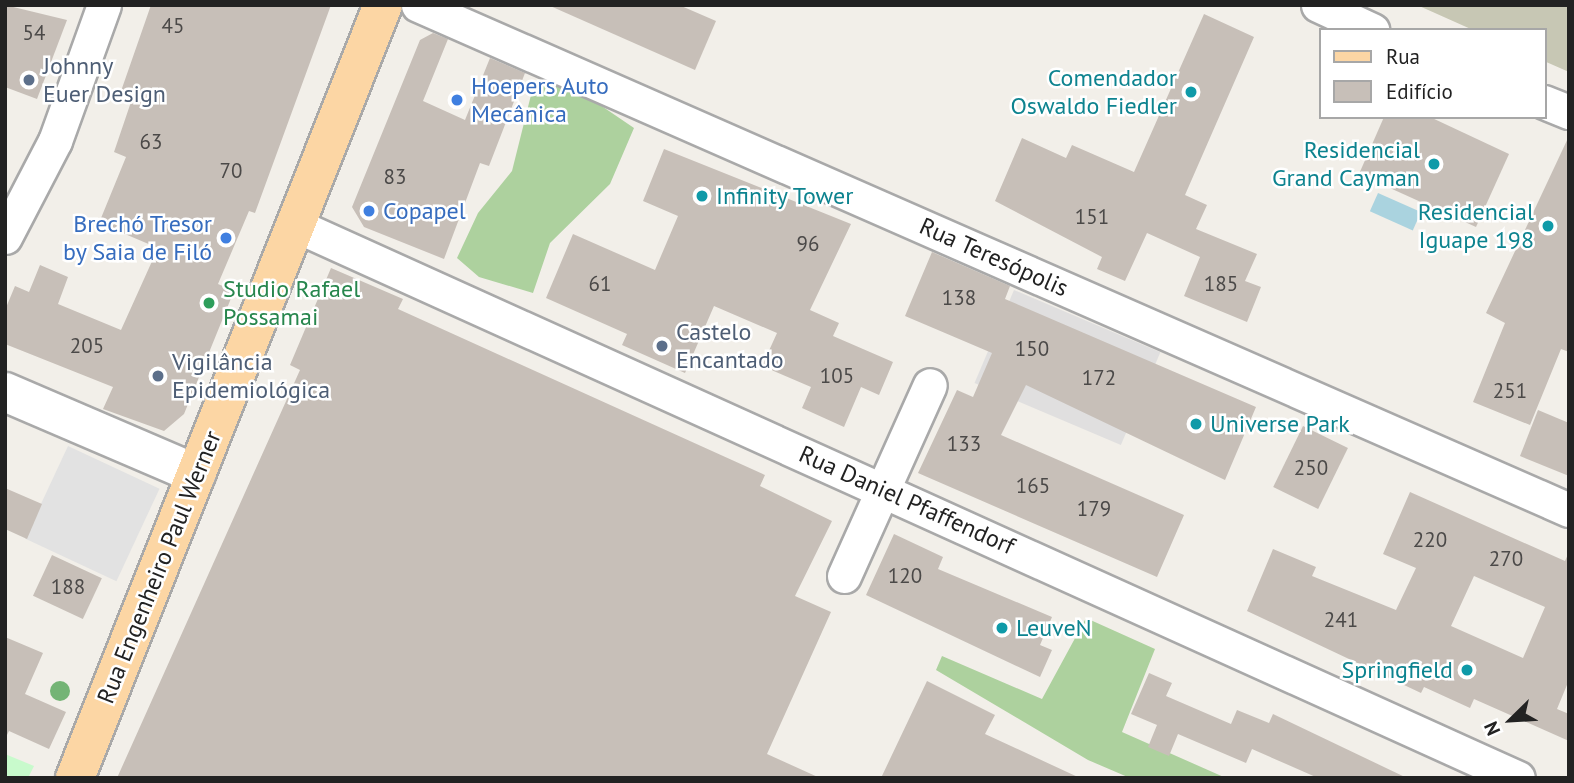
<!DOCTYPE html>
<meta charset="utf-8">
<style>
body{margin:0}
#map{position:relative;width:1574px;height:783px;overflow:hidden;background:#f2efe9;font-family:"PT Sans",sans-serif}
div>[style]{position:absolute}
.residential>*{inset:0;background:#e0dfdf;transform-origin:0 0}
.construction>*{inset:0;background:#c7c7b4}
.forest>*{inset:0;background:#add19e}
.park>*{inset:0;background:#c8facc}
.parking>*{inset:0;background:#e2e2e2;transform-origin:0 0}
.water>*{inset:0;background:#aad3df;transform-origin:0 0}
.building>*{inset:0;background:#c7bfb8;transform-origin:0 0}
.roads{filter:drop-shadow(2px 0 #a9a9a9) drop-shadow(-2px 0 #a9a9a9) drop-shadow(0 2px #a9a9a9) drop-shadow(0 -2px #a9a9a9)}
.minor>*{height:33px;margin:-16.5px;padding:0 16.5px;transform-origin:16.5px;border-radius:16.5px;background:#fff}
.tertiary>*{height:38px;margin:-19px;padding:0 19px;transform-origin:19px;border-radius:19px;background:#fff}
.primary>*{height:38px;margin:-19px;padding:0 19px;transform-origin:19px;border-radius:19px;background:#fcd6a4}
.trees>*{width:20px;height:20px;margin:-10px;border-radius:50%;background:#74b475}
.dots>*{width:19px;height:19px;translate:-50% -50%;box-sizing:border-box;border:4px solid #fff;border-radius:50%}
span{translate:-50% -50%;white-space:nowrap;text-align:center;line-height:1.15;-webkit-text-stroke:5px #fff;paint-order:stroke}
.number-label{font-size:21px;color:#4b4948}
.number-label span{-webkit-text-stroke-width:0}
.service-label{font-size:24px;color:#4e5e75}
.left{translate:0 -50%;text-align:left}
.culture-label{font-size:24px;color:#0d838f}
.right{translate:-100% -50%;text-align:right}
.shop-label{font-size:24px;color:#366cbe}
.street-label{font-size:24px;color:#222}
.leisure-label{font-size:24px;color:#27864d}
.frame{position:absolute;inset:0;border:7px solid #222;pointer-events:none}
.legend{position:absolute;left:1319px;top:28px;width:228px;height:91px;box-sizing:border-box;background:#fff;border:2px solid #a7a7a7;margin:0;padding:9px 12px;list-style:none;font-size:21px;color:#222}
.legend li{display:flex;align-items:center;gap:14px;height:35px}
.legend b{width:35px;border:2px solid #a7a7a7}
.north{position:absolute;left:1476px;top:685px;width:70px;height:70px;-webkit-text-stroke:5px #fff;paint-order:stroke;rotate:246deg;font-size:19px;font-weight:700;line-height:28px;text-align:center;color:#222}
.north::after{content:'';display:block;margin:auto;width:24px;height:32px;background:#222;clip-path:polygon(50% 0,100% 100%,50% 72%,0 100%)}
</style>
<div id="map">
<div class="residential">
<i style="left:1014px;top:290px;width:159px;height:101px;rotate:23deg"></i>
</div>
<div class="construction">
<i style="clip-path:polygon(1417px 5px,1569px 5px,1569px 72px,1544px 61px,1544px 30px,1473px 30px)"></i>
</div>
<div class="forest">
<i style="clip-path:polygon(548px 78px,581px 92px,634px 128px,610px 184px,550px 243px,533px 293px,479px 277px,457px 258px,478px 213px,512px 171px,531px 95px)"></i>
<i style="clip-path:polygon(1086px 618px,1155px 649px,1122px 732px,1226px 778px,1130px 778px,1088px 760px,936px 670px,942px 656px,1042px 699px)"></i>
</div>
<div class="park">
<i style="clip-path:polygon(5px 754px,34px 766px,28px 778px,5px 778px)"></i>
</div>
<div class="parking">
<i style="left:68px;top:446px;width:101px;height:102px;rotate:25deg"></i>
</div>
<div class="water">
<i style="left:1378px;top:193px;width:47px;height:20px;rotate:24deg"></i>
</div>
<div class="building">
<i style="clip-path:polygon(5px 5px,67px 20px,37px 99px,5px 87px)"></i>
<i style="clip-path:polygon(151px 5px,331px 5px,255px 213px,249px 211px,218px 284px,234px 291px,184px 414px,164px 431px,103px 409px,113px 387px,5px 344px,5px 310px,15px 286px,29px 292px,40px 265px,68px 277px,58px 304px,121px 330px,158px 248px,99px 223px,126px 157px,114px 152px,132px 99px,120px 94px)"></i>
<i style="clip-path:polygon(548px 5px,679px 5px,716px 21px,695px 70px)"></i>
<i style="clip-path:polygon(1204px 14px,1254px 37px,1185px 195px,1207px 205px,1196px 229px,1257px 254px,1245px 281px,1261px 287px,1247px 322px,1184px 296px,1200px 257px,1147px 233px,1125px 281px,1097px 269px,1102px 257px,995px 201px,1022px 138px,1066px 158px,1072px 145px,1134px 172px)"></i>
<i style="clip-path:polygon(433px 33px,448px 39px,423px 101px,465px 120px,490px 58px,525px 73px,489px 166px,480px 163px,444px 259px,364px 227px,352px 207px,420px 40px)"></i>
<i style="clip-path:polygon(1384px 117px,1430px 117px,1509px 154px,1476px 227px,1359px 174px)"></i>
<i style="clip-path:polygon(1569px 136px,1569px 352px,1561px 349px,1530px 425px,1473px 402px,1505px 323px,1486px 313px)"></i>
<i style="clip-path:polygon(664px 149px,851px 224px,810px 310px,839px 323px,833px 336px,893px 362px,879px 395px,861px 387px,844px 427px,802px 408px,811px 387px,762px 366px,777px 333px,714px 306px,685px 373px,622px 345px,627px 334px,546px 298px,573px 234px,655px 270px,678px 216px,643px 201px)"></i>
<i style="clip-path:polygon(932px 252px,1010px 286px,1005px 299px,1256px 407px,1225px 480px,1026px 385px,1001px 435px,1184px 515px,1157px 577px,918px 473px,957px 390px,973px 397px,992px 353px,905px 316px)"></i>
<i style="clip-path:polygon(331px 268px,403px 299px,398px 309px,765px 475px,760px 486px,832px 521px,795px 596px,831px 612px,767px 754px,820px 778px,117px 778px,300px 370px,290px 365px)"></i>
<i style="clip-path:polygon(1538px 410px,1569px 423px,1569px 476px,1520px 456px)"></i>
<i style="left:1303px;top:426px;width:50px;height:68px;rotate:26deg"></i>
<i style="clip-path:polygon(5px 488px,42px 504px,27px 539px,5px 529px)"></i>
<i style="clip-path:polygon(evenodd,1410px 492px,1565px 561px,1569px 552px,1569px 680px,1557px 709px,1569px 714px,1569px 741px,1474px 699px,1470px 708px,1424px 687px,1421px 693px,1247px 611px,1273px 549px,1316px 567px,1312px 576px,1396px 610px,1416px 568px,1383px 554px,1410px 492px,1474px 576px,1545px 607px,1523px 658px,1451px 626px,1474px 576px)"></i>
<i style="clip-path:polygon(894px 534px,943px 557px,938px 569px,1052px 617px,1040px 645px,1052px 650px,1040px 677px,866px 595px)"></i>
<i style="left:52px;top:555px;width:55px;height:45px;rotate:25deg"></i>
<i style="clip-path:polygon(5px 637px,43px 653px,25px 694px,66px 712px,49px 749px,9px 731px,5px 739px)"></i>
<i style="clip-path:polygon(1149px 673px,1172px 683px,1166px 696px,1231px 724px,1237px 710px,1269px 723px,1273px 714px,1407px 778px,1318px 778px,1252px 749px,1246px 763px,1178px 734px,1169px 756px,1148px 747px,1157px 725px,1131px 714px)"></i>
<i style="clip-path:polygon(927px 681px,995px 715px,985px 734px,1080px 778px,881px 778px)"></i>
</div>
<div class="roads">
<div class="minor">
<i style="left:418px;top:5px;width:1257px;rotate:23.69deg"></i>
<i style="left:1318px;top:5px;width:60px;rotate:24.8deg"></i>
<i style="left:1544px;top:102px;width:27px;rotate:22deg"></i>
<i style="left:295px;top:225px;width:1342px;rotate:24.33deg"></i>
<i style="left:5px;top:237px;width:108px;rotate:-62.5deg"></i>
<i style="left:55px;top:141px;width:145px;rotate:-70.2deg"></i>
<i style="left:844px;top:576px;width:209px;rotate:-65.8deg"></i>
</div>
<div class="tertiary">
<i style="left:5px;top:392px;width:208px;rotate:23.2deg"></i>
</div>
<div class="primary">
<i style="left:75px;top:778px;width:832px;rotate:-68.28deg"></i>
</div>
</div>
<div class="trees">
<i style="left:60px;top:691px"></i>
</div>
<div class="dots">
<i style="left:29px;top:80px;background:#5c6f8a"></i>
<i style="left:1191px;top:92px;background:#0f9aa8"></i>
<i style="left:457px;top:100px;background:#3f7fe0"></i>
<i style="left:1434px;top:164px;background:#0f9aa8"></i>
<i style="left:702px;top:196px;background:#0f9aa8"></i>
<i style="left:369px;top:211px;background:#3f7fe0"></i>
<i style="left:1548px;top:226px;background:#0f9aa8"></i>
<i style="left:226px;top:238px;background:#3f7fe0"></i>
<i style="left:209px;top:303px;background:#2e9e5b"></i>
<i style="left:662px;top:346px;background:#5c6f8a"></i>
<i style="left:158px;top:376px;background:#5c6f8a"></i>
<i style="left:1196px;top:424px;background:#0f9aa8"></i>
<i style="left:1002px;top:628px;background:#0f9aa8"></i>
<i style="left:1467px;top:670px;background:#0f9aa8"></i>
</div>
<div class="number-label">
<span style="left:173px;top:26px">45</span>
<span style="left:34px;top:33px">54</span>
<span style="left:151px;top:142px">63</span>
<span style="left:231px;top:171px">70</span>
<span style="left:395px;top:177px">83</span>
<span style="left:1092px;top:217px">151</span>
<span style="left:808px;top:244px">96</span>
<span style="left:600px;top:284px">61</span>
<span style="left:1221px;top:284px">185</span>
<span style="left:959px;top:298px">138</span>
<span style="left:87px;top:346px">205</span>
<span style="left:1032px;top:349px">150</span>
<span style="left:837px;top:376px">105</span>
<span style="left:1099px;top:378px">172</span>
<span style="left:1510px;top:391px">251</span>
<span style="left:964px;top:444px">133</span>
<span style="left:1311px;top:468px">250</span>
<span style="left:1033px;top:486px">165</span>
<span style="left:1094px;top:509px">179</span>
<span style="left:1430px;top:540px">220</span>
<span style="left:1506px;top:559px">270</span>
<span style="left:905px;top:576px">120</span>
<span style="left:68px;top:587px">188</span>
<span style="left:1341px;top:620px">241</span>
</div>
<div class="service-label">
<span class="left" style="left:43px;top:80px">Johnny<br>Euer Design</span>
<span class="left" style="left:676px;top:346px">Castelo<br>Encantado</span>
<span class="left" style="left:172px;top:376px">Vigilância<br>Epidemiológica</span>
</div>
<div class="culture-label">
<span class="right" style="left:1177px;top:92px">Comendador<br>Oswaldo Fiedler</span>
<span class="right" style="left:1420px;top:164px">Residencial<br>Grand Cayman</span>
<span class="left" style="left:716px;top:196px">Infinity Tower</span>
<span class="right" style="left:1534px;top:226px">Residencial<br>Iguape 198</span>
<span class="left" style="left:1210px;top:424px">Universe Park</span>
<span class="left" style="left:1016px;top:628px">LeuveN</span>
<span class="right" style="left:1453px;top:670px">Springfield</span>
</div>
<div class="shop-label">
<span class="left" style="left:471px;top:100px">Hoepers Auto<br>Mecânica</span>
<span class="left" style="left:383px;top:211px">Copapel</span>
<span class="right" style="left:212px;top:238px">Brechó Tresor<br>by Saia de Filó</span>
</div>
<div class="street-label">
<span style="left:994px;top:257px;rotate:24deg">Rua Teresópolis</span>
<span style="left:907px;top:500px;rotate:24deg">Rua Daniel Pfaffendorf</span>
<span style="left:159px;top:567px;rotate:-68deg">Rua Engenheiro Paul Werner</span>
</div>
<div class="leisure-label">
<span class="left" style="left:223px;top:303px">Studio Rafael<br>Possamai</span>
</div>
<div class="frame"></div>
<ul class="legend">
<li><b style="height:9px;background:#fcd6a4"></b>Rua</li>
<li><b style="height:19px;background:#c7bfb8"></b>Edifício</li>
</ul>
<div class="north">N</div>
</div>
